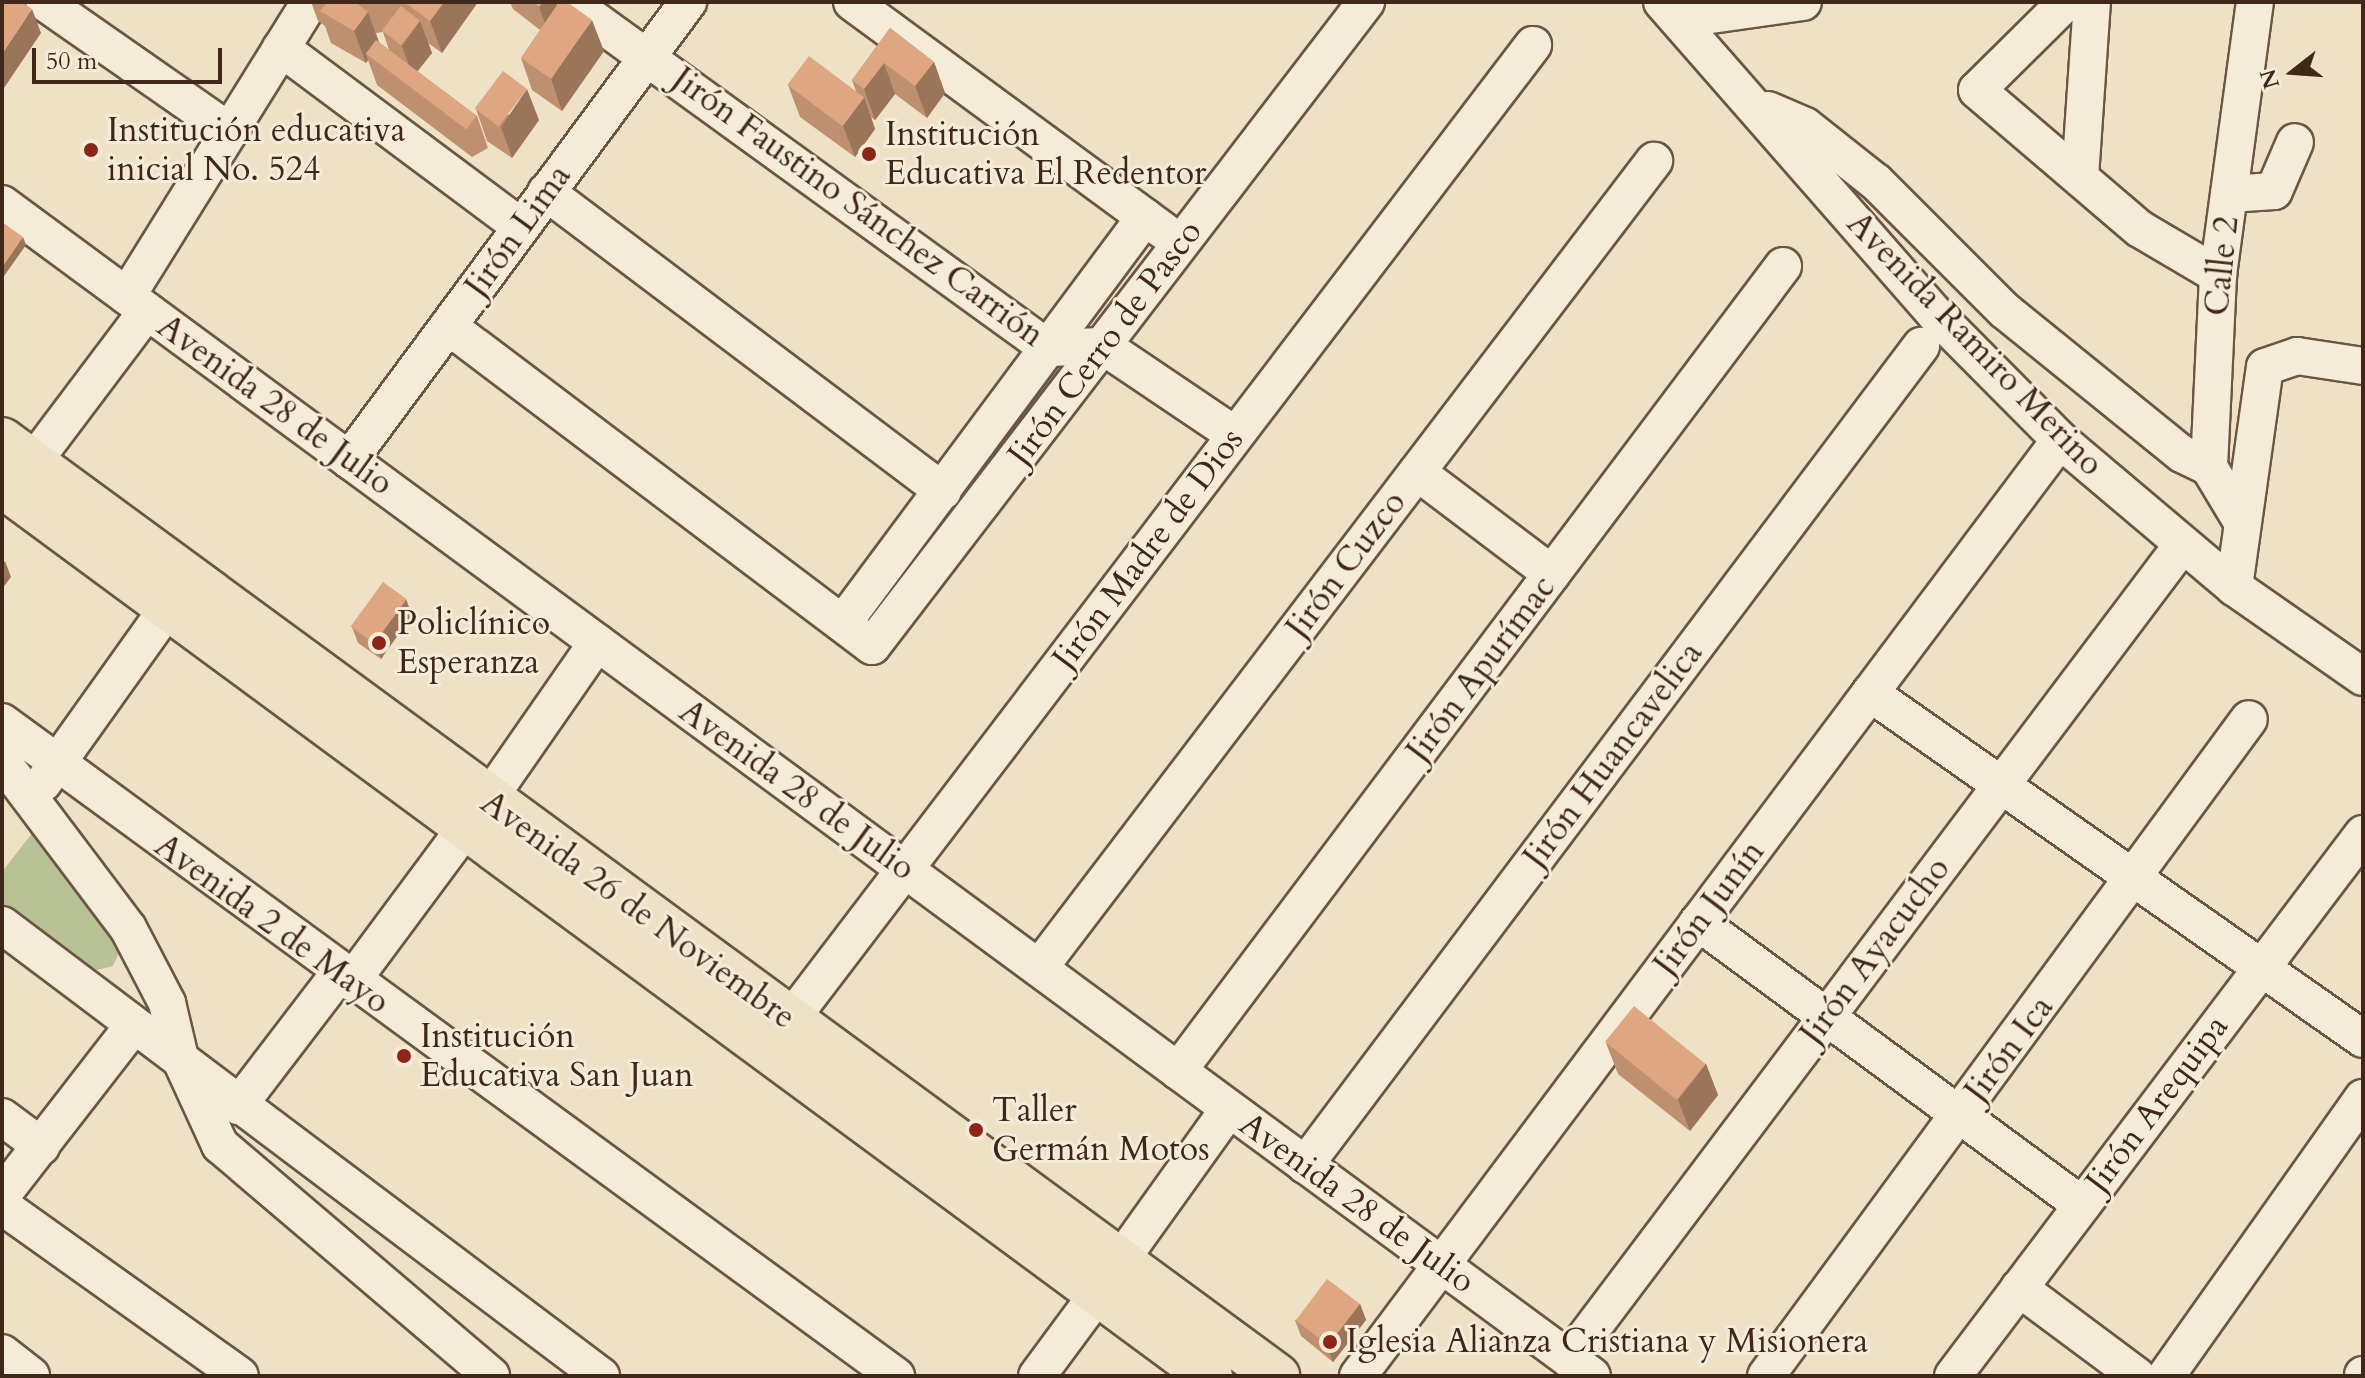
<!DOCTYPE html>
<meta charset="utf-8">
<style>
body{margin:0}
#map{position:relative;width:2365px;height:1378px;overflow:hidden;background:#eee1c5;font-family:Cardo,serif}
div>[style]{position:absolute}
.green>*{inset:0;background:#b9c294}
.roads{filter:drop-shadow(2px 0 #6b5644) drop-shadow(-2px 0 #6b5644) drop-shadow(0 2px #6b5644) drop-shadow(0 -2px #6b5644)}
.minor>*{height:36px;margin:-18px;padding:0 18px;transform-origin:18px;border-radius:18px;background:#f4ecd9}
.major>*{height:44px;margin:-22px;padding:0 22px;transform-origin:22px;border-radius:22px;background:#eee1c5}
.wall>*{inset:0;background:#bf906f}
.shaded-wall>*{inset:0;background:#9b755a}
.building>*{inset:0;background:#dea781;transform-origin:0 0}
.dots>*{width:22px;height:22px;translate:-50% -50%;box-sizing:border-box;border:4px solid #f4ecd9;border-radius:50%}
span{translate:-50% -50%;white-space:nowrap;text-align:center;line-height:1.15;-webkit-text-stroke:6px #f4ecd9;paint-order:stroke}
.poi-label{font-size:34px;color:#3f2719}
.left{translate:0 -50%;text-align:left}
.street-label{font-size:34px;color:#3f2719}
.frame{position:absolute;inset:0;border:4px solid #3f2719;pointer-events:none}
.north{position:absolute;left:2253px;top:32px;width:80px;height:80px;-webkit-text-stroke:6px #f4ecd9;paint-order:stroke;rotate:253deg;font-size:22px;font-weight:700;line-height:32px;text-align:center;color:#3f2719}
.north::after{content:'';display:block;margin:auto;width:28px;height:36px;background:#3f2719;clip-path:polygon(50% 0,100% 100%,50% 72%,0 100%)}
.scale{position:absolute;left:32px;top:48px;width:190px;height:36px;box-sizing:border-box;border:4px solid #3f2719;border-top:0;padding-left:10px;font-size:24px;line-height:28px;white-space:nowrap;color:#3f2719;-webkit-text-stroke:6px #f4ecd9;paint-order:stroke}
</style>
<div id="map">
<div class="green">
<i style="clip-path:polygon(1059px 356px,1076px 357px,879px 621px,865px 609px)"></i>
<i style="clip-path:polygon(39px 824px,124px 942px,113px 966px,97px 970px,2px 907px,2px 872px)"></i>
</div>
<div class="roads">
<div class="minor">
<i style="left:44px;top:2px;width:226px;rotate:34.9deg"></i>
<i style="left:570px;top:2px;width:590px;rotate:35.9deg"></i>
<i style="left:1048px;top:348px;width:55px;rotate:-2.1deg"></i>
<i style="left:1103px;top:346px;width:159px;rotate:34deg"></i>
<i style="left:852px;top:2px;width:387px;rotate:36.3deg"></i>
<i style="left:1662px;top:2px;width:416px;rotate:48.8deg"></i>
<i style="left:1936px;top:315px;width:176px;rotate:45.2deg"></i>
<i style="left:2060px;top:440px;width:228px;rotate:40.2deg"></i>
<i style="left:2234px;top:587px;width:157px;rotate:34.9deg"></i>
<i style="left:2066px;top:2px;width:125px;rotate:135.3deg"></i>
<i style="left:1977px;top:90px;width:214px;rotate:40.5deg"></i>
<i style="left:2140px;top:229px;width:91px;rotate:30.5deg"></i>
<i style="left:1697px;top:17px;width:107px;rotate:-8.1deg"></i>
<i style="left:281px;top:48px;width:299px;rotate:36.7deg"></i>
<i style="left:1768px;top:110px;width:40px;rotate:23.4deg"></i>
<i style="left:1805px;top:126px;width:90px;rotate:38.3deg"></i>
<i style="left:1876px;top:182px;width:181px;rotate:45deg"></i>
<i style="left:2004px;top:310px;width:229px;rotate:39deg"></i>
<i style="left:2182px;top:454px;width:30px;rotate:26deg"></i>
<i style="left:2080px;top:177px;width:175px;rotate:-86.1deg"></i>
<i style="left:546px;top:192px;width:497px;rotate:37deg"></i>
<i style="left:2229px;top:194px;width:45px;rotate:-3.8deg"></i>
<i style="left:2274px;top:191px;width:53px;rotate:-66.8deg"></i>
<i style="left:2px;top:204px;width:1975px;rotate:36.39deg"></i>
<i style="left:127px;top:296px;width:346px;rotate:-58.1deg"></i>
<i style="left:448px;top:326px;width:531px;rotate:37.04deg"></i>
<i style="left:872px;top:646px;width:812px;rotate:-52.51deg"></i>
<i style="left:349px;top:460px;width:570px;rotate:-53.49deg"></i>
<i style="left:1417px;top:472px;width:169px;rotate:37.1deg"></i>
<i style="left:18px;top:482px;width:214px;rotate:-53deg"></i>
<i style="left:2242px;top:522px;width:64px;rotate:-121deg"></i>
<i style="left:2209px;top:467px;width:192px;rotate:-87.3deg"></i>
<i style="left:2218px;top:275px;width:275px;rotate:-82.3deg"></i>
<i style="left:2234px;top:587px;width:222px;rotate:-82deg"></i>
<i style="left:2265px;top:367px;width:34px;rotate:-19deg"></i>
<i style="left:2297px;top:356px;width:67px;rotate:8.6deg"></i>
<i style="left:843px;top:623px;width:506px;rotate:-53.36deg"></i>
<i style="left:1870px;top:693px;width:602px;rotate:35.06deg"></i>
<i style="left:2px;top:722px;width:1108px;rotate:36.19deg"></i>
<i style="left:2px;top:761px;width:209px;rotate:53deg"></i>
<i style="left:128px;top:928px;width:85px;rotate:62.5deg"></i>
<i style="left:167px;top:1003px;width:57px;rotate:76.7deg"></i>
<i style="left:180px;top:1058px;width:96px;rotate:65.3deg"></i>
<i style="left:220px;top:1145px;width:356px;rotate:40.4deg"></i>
<i style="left:43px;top:783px;width:210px;rotate:-54.5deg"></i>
<i style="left:487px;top:801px;width:193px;rotate:-55.2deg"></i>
<i style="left:1698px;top:922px;width:477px;rotate:36.4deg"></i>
<i style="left:2px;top:925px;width:750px;rotate:36.98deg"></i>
<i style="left:1039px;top:968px;width:1015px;rotate:-52.69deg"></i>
<i style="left:351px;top:982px;width:189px;rotate:-53.4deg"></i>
<i style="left:785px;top:1044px;width:25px;rotate:-78deg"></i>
<i style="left:790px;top:1020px;width:1226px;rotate:-52.69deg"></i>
<i style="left:1178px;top:1071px;width:1007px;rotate:-53.07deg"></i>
<i style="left:238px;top:1106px;width:166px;rotate:-52.6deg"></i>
<i style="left:2px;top:1117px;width:49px;rotate:36.6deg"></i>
<i style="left:1305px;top:1165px;width:1025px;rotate:-53.05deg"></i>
<i style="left:2px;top:1195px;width:214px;rotate:-52.2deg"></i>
<i style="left:2px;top:1206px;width:292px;rotate:35.5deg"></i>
<i style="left:1120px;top:1261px;width:187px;rotate:-54.4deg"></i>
<i style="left:2019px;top:1288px;width:147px;rotate:36.7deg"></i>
<i style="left:2px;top:1353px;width:37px;rotate:38deg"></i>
<i style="left:1569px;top:1359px;width:1020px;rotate:-53.01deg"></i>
<i style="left:1037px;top:1376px;width:101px;rotate:-53.5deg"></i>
<i style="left:1358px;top:1376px;width:1170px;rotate:-53.13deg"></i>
<i style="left:1766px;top:1376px;width:815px;rotate:-53.68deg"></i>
<i style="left:1953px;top:1376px;width:680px;rotate:-52.89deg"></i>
<i style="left:2166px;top:1376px;width:341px;rotate:-54.7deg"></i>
<i style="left:2363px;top:1376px;width:1px;rotate:-90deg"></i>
</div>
<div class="major">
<i style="left:2px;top:440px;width:1582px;rotate:36.28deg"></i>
<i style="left:2px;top:485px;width:1501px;rotate:36.41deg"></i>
</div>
</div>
<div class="wall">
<i style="clip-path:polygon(evenodd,311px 2px,478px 2px,442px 53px,428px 43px,432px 53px,417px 71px,477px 116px,488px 148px,472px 157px,377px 85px,368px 60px,366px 63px,331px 43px,325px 26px,318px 21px,311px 2px,383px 32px,389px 50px,379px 42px,376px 33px,383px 32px)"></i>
<i style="clip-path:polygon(510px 2px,556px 2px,557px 5px,604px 51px,562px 111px,532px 90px,521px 58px,540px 30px,513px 9px)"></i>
<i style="clip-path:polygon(890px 28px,934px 62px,945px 93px,927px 118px,895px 94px,875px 120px,871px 117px,875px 129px,855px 157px,800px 117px,788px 85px,856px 91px,852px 80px)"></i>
<i style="clip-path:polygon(476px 109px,539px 120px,512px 158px,487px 141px)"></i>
<i style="clip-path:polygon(412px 615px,381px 659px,358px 643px,352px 627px)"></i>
<i style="clip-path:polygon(1606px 1043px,1706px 1064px,1718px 1095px,1690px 1131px,1618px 1074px)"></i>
<i style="clip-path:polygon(1360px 1304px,1366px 1320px,1333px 1362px,1301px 1336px,1295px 1320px)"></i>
</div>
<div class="shaded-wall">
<i style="clip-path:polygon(444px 2px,478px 2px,442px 53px,430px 21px)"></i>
<i style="clip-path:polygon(543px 2px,556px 2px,563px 22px,551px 39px,539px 7px)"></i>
<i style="clip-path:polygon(32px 9px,41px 33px,2px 91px,2px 54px)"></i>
<i style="clip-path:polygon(368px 12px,379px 43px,366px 54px,368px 60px,366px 63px,354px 31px)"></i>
<i style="clip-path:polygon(592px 20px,604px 51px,562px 111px,551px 79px)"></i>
<i style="clip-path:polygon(420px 21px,432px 53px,413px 77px,402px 46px)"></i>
<i style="clip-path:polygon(934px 62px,945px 93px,927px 118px,915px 86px)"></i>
<i style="clip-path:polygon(884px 63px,895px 94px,875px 120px,864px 89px)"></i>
<i style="clip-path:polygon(527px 89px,539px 120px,512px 158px,501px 127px)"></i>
<i style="clip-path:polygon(864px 97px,875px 129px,855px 157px,843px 126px)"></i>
<i style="clip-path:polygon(23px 237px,26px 245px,2px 279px,2px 267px)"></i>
<i style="clip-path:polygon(5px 561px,11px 577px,2px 589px,2px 565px)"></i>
<i style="clip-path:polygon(406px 599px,412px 615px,381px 659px,375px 643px)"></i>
<i style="clip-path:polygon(1706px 1064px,1718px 1095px,1690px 1131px,1678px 1100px)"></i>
<i style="clip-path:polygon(1360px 1304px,1366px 1320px,1333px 1362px,1327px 1346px)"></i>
</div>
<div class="building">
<i style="clip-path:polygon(2px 2px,22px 2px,32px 9px,2px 54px)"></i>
<i style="clip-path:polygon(323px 2px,358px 2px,355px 2px,368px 12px,354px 31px,320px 11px,326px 4px)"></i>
<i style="clip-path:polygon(404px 2px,444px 2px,430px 21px)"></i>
<i style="clip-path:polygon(533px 2px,543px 2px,539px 7px)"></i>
<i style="clip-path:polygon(559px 2px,567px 2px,592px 20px,551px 79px,521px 58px)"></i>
<i style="left:401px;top:6px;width:24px;height:31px;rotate:38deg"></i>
<i style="clip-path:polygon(890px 28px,934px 62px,915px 86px,884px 63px,864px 89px,852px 80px)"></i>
<i style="left:376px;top:40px;width:126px;height:17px;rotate:37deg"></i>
<i style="left:809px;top:56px;width:69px;height:36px;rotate:37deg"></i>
<i style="left:503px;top:71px;width:30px;height:47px;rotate:37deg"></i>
<i style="clip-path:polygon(2px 222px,23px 237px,2px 267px)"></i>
<i style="left:383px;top:582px;width:29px;height:55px;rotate:36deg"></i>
<i style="left:1634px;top:1006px;width:92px;height:46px;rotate:39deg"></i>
<i style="left:1327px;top:1279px;width:41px;height:52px;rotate:37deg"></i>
</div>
<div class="dots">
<i style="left:91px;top:150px;background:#8f2418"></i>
<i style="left:869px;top:154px;background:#8f2418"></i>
<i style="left:379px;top:643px;background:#8f2418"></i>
<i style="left:404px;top:1056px;background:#8f2418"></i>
<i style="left:976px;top:1130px;background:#8f2418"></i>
<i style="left:1330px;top:1342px;background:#8f2418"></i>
</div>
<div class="poi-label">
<span class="left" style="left:107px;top:150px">Institución educativa<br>inicial No. 524</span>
<span class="left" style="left:885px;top:154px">Institución<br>Educativa El Redentor</span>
<span class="left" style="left:397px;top:643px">Policlínico<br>Esperanza</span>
<span class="left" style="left:420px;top:1056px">Institución<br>Educativa San Juan</span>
<span class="left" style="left:992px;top:1130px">Taller<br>Germán Motos</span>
<span class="left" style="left:1346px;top:1342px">Iglesia Alianza Cristiana y Misionera</span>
</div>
<div class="street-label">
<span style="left:858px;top:207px;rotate:36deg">Jirón Faustino Sánchez Carrión</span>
<span style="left:518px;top:231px;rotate:-54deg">Jirón Lima</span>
<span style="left:2222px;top:266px;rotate:-84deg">Calle 2</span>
<span style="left:1105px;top:343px;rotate:-53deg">Jirón Cerro de Pasco</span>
<span style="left:1975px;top:344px;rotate:46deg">Avenida Ramiro Merino</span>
<span style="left:275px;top:405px;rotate:36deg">Avenida 28 de Julio</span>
<span style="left:1148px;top:549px;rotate:-53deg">Jirón Madre de Dios</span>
<span style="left:1346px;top:565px;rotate:-53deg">Jirón Cuzco</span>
<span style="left:1481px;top:669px;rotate:-53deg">Jirón Apurímac</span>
<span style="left:1613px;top:755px;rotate:-53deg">Jirón Huancavelica</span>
<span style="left:797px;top:790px;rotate:36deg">Avenida 28 de Julio</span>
<span style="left:1709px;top:908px;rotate:-53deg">Jirón Junín</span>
<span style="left:638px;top:910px;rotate:36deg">Avenida 26 de Noviembre</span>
<span style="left:272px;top:924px;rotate:36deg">Avenida 2 de Mayo</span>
<span style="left:1875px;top:951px;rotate:-53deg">Jirón Ayacucho</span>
<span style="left:2009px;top:1049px;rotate:-53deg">Jirón Ica</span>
<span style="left:2157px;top:1104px;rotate:-53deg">Jirón Arequipa</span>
<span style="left:1357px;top:1203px;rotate:36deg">Avenida 28 de Julio</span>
</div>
<div class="frame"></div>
<div class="north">N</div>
<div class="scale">50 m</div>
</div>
